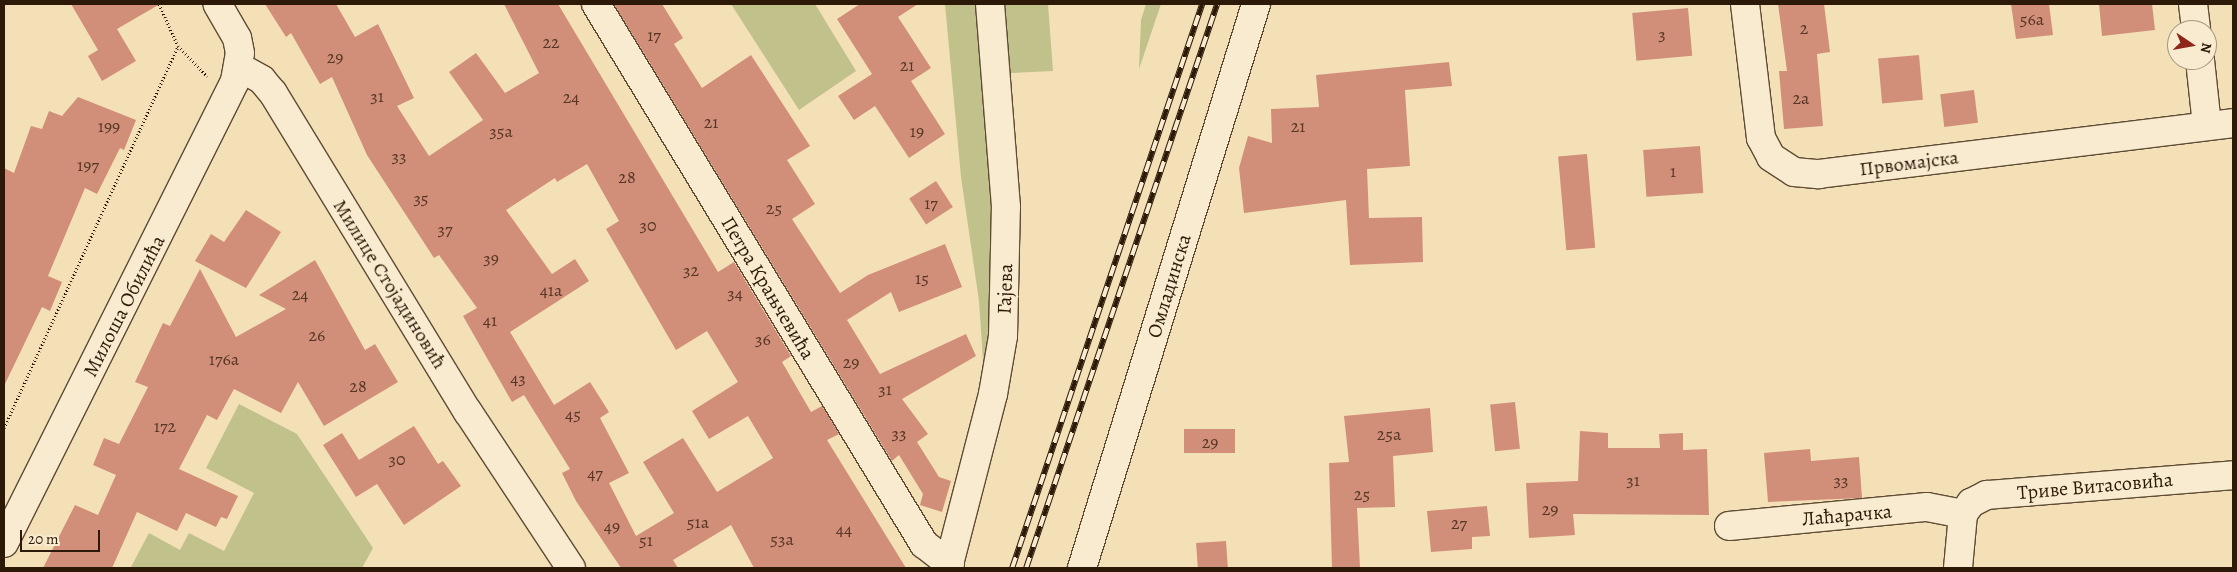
<!DOCTYPE html>
<meta charset="utf-8">
<style>
body{margin:0}
#map{position:relative;width:2237px;height:572px;overflow:hidden;background:#f4e0b7;font-family:Alegreya,serif}
div>[style]{position:absolute}
.green>*{inset:0;background:#c0c18b}
.building>*{inset:0;background:#d18f7a;transform-origin:0 0}
.path>*{height:3px;margin-top:-1.5px;transform-origin:0;background:repeating-linear-gradient(90deg,#2d1908 0 1px,transparent 0 3.5px)}
.roads{filter:drop-shadow(1px 0 #5f4b34) drop-shadow(-1px 0 #5f4b34) drop-shadow(0 1px #5f4b34) drop-shadow(0 -1px #5f4b34)}
.minor>*{height:28px;margin:-14px;padding:0 14px;transform-origin:14px;border-radius:14px;background:#f8ebd0}
.rail>*{height:5.5px;margin-top:-2.75px;transform-origin:0;background:repeating-linear-gradient(90deg,#f8ebd0 0 11px,#2d1908 0 22px);box-sizing:border-box;border-block:1px solid #2d1908}
span{translate:-50% -50%;white-space:nowrap;text-align:center;line-height:1.15;-webkit-text-stroke:4px #f8ebd0;paint-order:stroke}
.number-label{font-size:18px;color:#563624}
.number-label span{-webkit-text-stroke-width:0}
.street-label{font-size:20px;color:#2d1908}
.frame{position:absolute;inset:0;border:5px solid #2d1908;pointer-events:none}
.north{position:absolute;left:2167px;top:20px;width:50px;height:50px;box-sizing:border-box;background:#f8ebd0;border:1px solid #a79780;border-radius:50%;rotate:102deg;font-size:14px;font-weight:700;line-height:20px;text-align:center;color:#2d1908}
.north::after{content:'';display:block;margin:auto;width:18px;height:22px;background:#8f2418;clip-path:polygon(50% 0,100% 100%,50% 72%,0 100%)}
.scale{position:absolute;left:20px;top:530px;width:80px;height:22px;box-sizing:border-box;border:2px solid #2d1908;border-top:0;padding-left:6px;font-size:15px;line-height:18px;white-space:nowrap;color:#2d1908;-webkit-text-stroke:4px #f8ebd0;paint-order:stroke}
</style>
<div id="map">
<div class="green">
<i style="clip-path:polygon(731px 4px,815px 4px,856px 71px,799px 110px)"></i>
<i style="clip-path:polygon(945px 4px,1048px 4px,1053px 71px,1011px 73px,1016px 298px,989px 449px,979px 301px,961px 177px)"></i>
<i style="clip-path:polygon(1146px 4px,1161px 4px,1139px 69px,1141px 20px)"></i>
<i style="clip-path:polygon(239px 404px,297px 434px,373px 548px,362px 568px,131px 567px,149px 533px,180px 550px,189px 533px,224px 551px,254px 493px,206px 468px)"></i>
</div>
<div class="building">
<i style="clip-path:polygon(71px 4px,160px 4px,117px 29px,136px 61px,102px 81px,88px 56px,98px 50px)"></i>
<i style="clip-path:polygon(evenodd,265px 4px,336px 4px,355px 37px,378px 24px,414px 98px,397px 106px,429px 156px,483px 120px,449px 72px,476px 53px,505px 93px,539px 73px,504px 4px,558px 4px,718px 272px,734px 262px,791px 356px,782px 362px,811px 412px,822px 406px,839px 434px,827px 440px,906px 568px,754px 568px,731px 525px,673px 560px,678px 568px,621px 568px,576px 501px,562px 473px,570px 469px,524px 395px,512px 402px,463px 316px,477px 308px,439px 255px,434px 258px,367px 155px,332px 77px,320px 84px,291px 33px,286px 37px,265px 4px,587px 164px,619px 221px,606px 229px,676px 350px,707px 331px,738px 382px,692px 411px,709px 439px,748px 416px,773px 458px,717px 492px,683px 438px,643px 462px,674px 513px,636px 536px,609px 483px,629px 473px,600px 418px,609px 412px,590px 382px,554px 405px,510px 332px,589px 281px,575px 259px,552px 274px,506px 210px,555px 178px,557px 182px,587px 164px)"></i>
<i style="clip-path:polygon(614px 4px,662px 4px,683px 38px,674px 44px,702px 88px,751px 55px,810px 146px,787px 160px,815px 204px,792px 219px,840px 293px,868px 275px,945px 244px,962px 287px,899px 312px,891px 292px,847px 320px,880px 374px,966px 334px,976px 356px,902px 399px,928px 434px,917px 442px,939px 477px,951px 481px,942px 512px,920px 505px,923px 494px,899px 455px,892px 461px)"></i>
<i style="clip-path:polygon(860px 4px,918px 4px,898px 17px,931px 68px,911px 81px,945px 134px,909px 158px,875px 106px,854px 120px,838px 96px,872px 74px,837px 19px)"></i>
<i style="clip-path:polygon(1778px 4px,1824px 4px,1830px 52px,1817px 54px,1823px 126px,1784px 129px,1779px 71px,1787px 71px)"></i>
<i style="clip-path:polygon(2011px 4px,2049px 4px,2053px 35px,2016px 39px)"></i>
<i style="clip-path:polygon(2099px 4px,2152px 4px,2155px 30px,2102px 36px)"></i>
<i style="left:1688px;top:8px;width:48px;height:56px;rotate:85deg"></i>
<i style="left:1919px;top:55px;width:45px;height:41px;rotate:85deg"></i>
<i style="clip-path:polygon(1449px 62px,1452px 86px,1405px 90px,1410px 166px,1367px 169px,1369px 218px,1422px 217px,1423px 262px,1350px 265px,1346px 200px,1244px 213px,1239px 168px,1248px 136px,1272px 143px,1271px 109px,1319px 107px,1316px 75px)"></i>
<i style="left:1974px;top:90px;width:33px;height:34px;rotate:83deg"></i>
<i style="clip-path:polygon(78px 97px,136px 120px,124px 150px,120px 148px,97px 194px,85px 188px,48px 276px,62px 282px,50px 311px,42px 307px,4px 386px,4px 168px,14px 173px,31px 126px,42px 129px,49px 111px,62px 116px)"></i>
<i style="left:1700px;top:146px;width:47px;height:57px;rotate:86deg"></i>
<i style="left:1587px;top:154px;width:94px;height:29px;rotate:85deg"></i>
<i style="left:936px;top:181px;width:31px;height:32px;rotate:57deg"></i>
<i style="clip-path:polygon(246px 210px,281px 232px,246px 288px,195px 261px,211px 234px,224px 242px)"></i>
<i style="clip-path:polygon(315px 260px,365px 350px,375px 344px,398px 382px,324px 426px,298px 382px,281px 413px,234px 389px,217px 420px,207px 415px,179px 469px,238px 496px,227px 519px,221px 517px,216px 527px,186px 513px,177px 531px,137px 512px,112px 568px,43px 568px,75px 505px,98px 515px,116px 475px,93px 465px,104px 438px,119px 444px,148px 387px,135px 382px,163px 323px,170px 326px,200px 269px,236px 337px,286px 309px,259px 295px)"></i>
<i style="left:1515px;top:402px;width:47px;height:25px;rotate:84deg"></i>
<i style="clip-path:polygon(1430px 408px,1433px 452px,1393px 456px,1395px 507px,1357px 508px,1360px 568px,1332px 568px,1329px 463px,1349px 462px,1344px 416px)"></i>
<i style="clip-path:polygon(414px 426px,438px 464px,443px 461px,461px 486px,404px 525px,377px 484px,356px 497px,323px 445px,342px 433px,359px 460px)"></i>
<i style="left:1235px;top:429px;width:24px;height:51px;rotate:90deg"></i>
<i style="clip-path:polygon(1580px 431px,1608px 433px,1608px 448px,1660px 448px,1659px 434px,1683px 433px,1683px 450px,1707px 449px,1709px 515px,1573px 514px,1575px 535px,1529px 538px,1526px 483px,1578px 481px)"></i>
<i style="clip-path:polygon(1810px 449px,1811px 461px,1859px 457px,1862px 498px,1768px 502px,1764px 453px)"></i>
<i style="clip-path:polygon(1487px 506px,1490px 536px,1472px 537px,1472px 549px,1431px 552px,1427px 511px)"></i>
<i style="left:1226px;top:541px;width:27px;height:30px;rotate:86deg"></i>
</div>
<div class="path">
<i style="left:159px;top:4px;width:46px;rotate:65.7deg"></i>
<i style="left:178px;top:46px;width:42px;rotate:46deg"></i>
<i style="left:4px;top:428px;width:420px;rotate:-65.5deg"></i>
</div>
<div class="roads">
<div class="minor">
<i style="left:596px;top:4px;width:632px;rotate:58.73deg"></i>
<i style="left:924px;top:544px;width:33px;rotate:38deg"></i>
<i style="left:1745px;top:4px;width:135px;rotate:83.2deg"></i>
<i style="left:1761px;top:138px;width:21px;rotate:62deg"></i>
<i style="left:1771px;top:157px;width:27px;rotate:33deg"></i>
<i style="left:1794px;top:172px;width:25px;rotate:5deg"></i>
<i style="left:1819px;top:174px;width:417px;rotate:-7deg"></i>
<i style="left:2193px;top:4px;width:26px;rotate:83deg"></i>
<i style="left:2200px;top:60px;width:66px;rotate:83.9deg"></i>
<i style="left:239px;top:67px;width:26px;rotate:29deg"></i>
<i style="left:262px;top:80px;width:17px;rotate:50deg"></i>
<i style="left:273px;top:93px;width:374px;rotate:58.6deg"></i>
<i style="left:468px;top:412px;width:187px;rotate:56.6deg"></i>
<i style="left:1729px;top:526px;width:199px;rotate:-5.5deg"></i>
<i style="left:1927px;top:507px;width:37px;rotate:11deg"></i>
<i style="left:4px;top:543px;width:517px;rotate:-63.43deg"></i>
<i style="left:235px;top:81px;width:28px;rotate:-80deg"></i>
<i style="left:240px;top:53px;width:15px;rotate:-101deg"></i>
<i style="left:237px;top:38px;width:39px;rotate:-120deg"></i>
<i style="left:948px;top:568px;width:180px;rotate:-75.5deg"></i>
<i style="left:993px;top:394px;width:59px;rotate:-80.2deg"></i>
<i style="left:1003px;top:336px;width:129px;rotate:-88.7deg"></i>
<i style="left:1006px;top:207px;width:204px;rotate:-94.5deg"></i>
<i style="left:1082px;top:568px;width:590px;rotate:-72.85deg"></i>
<i style="left:1958px;top:568px;width:54px;rotate:-84.7deg"></i>
<i style="left:1963px;top:514px;width:14px;rotate:-54deg"></i>
<i style="left:1971px;top:503px;width:18px;rotate:-27deg"></i>
<i style="left:1987px;top:495px;width:247px;rotate:-4.6deg"></i>
</div>
</div>
<div class="rail">
<i style="left:1012px;top:568px;width:595px;rotate:-71.38deg"></i>
<i style="left:1026px;top:568px;width:595px;rotate:-71.29deg"></i>
</div>
<div class="number-label">
<span style="left:2032px;top:19px">56a</span>
<span style="left:1804px;top:28px">2</span>
<span style="left:1662px;top:34px">3</span>
<span style="left:654px;top:35px">17</span>
<span style="left:551px;top:42px">22</span>
<span style="left:335px;top:57px">29</span>
<span style="left:907px;top:65px">21</span>
<span style="left:377px;top:96px">31</span>
<span style="left:571px;top:97px">24</span>
<span style="left:1801px;top:98px">2a</span>
<span style="left:711px;top:122px">21</span>
<span style="left:109px;top:126px">199</span>
<span style="left:1298px;top:126px">21</span>
<span style="left:501px;top:131px">35a</span>
<span style="left:917px;top:131px">19</span>
<span style="left:399px;top:156px">33</span>
<span style="left:88px;top:165px">197</span>
<span style="left:1673px;top:171px">1</span>
<span style="left:627px;top:177px">28</span>
<span style="left:421px;top:198px">35</span>
<span style="left:931px;top:203px">17</span>
<span style="left:774px;top:208px">25</span>
<span style="left:648px;top:225px">30</span>
<span style="left:445px;top:229px">37</span>
<span style="left:491px;top:258px">39</span>
<span style="left:691px;top:270px">32</span>
<span style="left:922px;top:278px">15</span>
<span style="left:551px;top:290px">41a</span>
<span style="left:735px;top:293px">34</span>
<span style="left:300px;top:294px">24</span>
<span style="left:490px;top:320px">41</span>
<span style="left:317px;top:335px">26</span>
<span style="left:763px;top:339px">36</span>
<span style="left:224px;top:359px">176a</span>
<span style="left:851px;top:362px">29</span>
<span style="left:518px;top:378px">43</span>
<span style="left:358px;top:386px">28</span>
<span style="left:885px;top:389px">31</span>
<span style="left:573px;top:414px">45</span>
<span style="left:165px;top:426px">172</span>
<span style="left:899px;top:433px">33</span>
<span style="left:1389px;top:434px">25a</span>
<span style="left:1210px;top:442px">29</span>
<span style="left:397px;top:459px">30</span>
<span style="left:595px;top:473px">47</span>
<span style="left:1633px;top:480px">31</span>
<span style="left:1841px;top:480px">33</span>
<span style="left:1362px;top:494px">25</span>
<span style="left:1550px;top:509px">29</span>
<span style="left:698px;top:522px">51a</span>
<span style="left:1459px;top:523px">27</span>
<span style="left:612px;top:526px">49</span>
<span style="left:844px;top:529px">44</span>
<span style="left:782px;top:539px">53a</span>
<span style="left:646px;top:540px">51</span>
</div>
<div class="street-label">
<span style="left:1909px;top:163px;rotate:-7deg">Првомајска</span>
<span style="left:390px;top:284px;rotate:58deg">Милице Стојадиновић</span>
<span style="left:1169px;top:286px;rotate:-73deg">Омладинска</span>
<span style="left:768px;top:288px;rotate:59deg">Петра Крањчевића</span>
<span style="left:1005px;top:289px;rotate:-88deg">Гајева</span>
<span style="left:124px;top:306px;rotate:-63deg">Милоша Обилића</span>
<span style="left:2095px;top:486px;rotate:-5deg">Триве Витасовића</span>
<span style="left:1847px;top:515px;rotate:-5deg">Лаћарачка</span>
</div>
<div class="frame"></div>
<div class="north">N</div>
<div class="scale">20 m</div>
</div>
